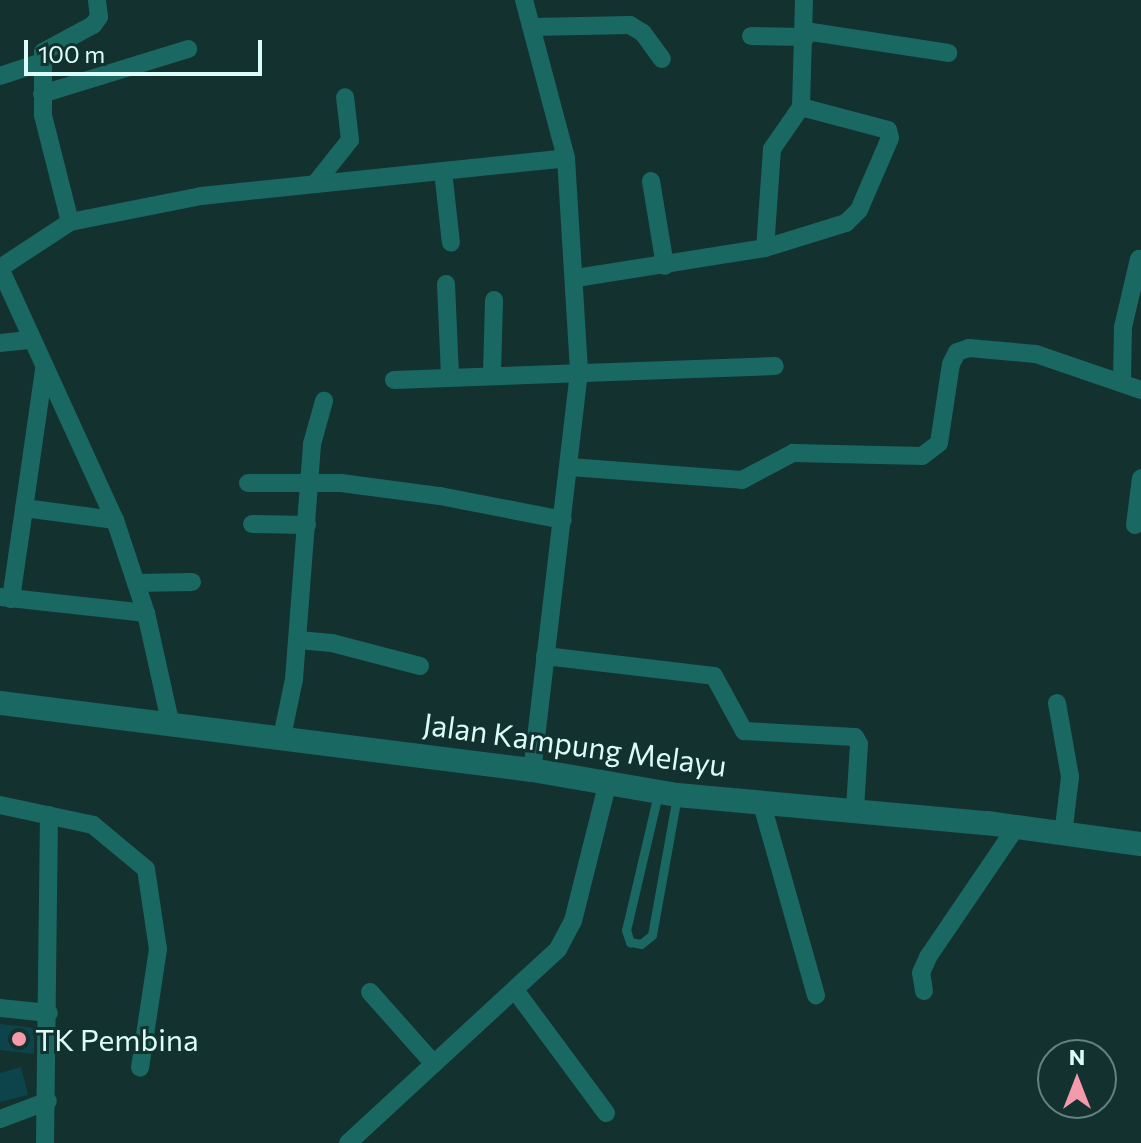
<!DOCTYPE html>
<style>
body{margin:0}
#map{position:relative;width:1141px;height:1143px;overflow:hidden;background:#13322f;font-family:Commissioner,sans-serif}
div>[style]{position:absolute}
.building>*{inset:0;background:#0d444b}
.service>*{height:9px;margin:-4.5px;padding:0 4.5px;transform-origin:4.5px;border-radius:4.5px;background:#1a6862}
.minor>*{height:18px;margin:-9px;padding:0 9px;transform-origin:9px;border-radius:9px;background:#1a6862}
.secondary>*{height:24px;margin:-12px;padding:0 12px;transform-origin:12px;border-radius:12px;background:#1a6862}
.dots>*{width:22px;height:22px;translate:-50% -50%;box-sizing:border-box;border:4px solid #13322f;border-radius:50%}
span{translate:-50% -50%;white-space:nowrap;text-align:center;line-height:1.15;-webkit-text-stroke:6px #13322f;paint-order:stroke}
.street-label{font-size:30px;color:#dafdf9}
.poi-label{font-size:30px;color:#dafdf9}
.left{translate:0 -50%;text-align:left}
.north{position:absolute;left:1037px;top:1039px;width:80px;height:80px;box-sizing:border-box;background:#13322f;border:2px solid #638380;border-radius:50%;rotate:0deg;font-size:22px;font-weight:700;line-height:32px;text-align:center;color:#dafdf9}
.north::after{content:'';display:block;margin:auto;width:28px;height:36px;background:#f39aab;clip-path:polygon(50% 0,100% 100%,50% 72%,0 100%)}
.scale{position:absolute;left:24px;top:40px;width:238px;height:36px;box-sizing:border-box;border:4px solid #dafdf9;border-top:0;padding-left:10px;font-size:24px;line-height:28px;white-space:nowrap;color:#dafdf9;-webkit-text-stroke:6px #13322f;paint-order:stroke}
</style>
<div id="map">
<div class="building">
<i style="clip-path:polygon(0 1024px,34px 1028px,34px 1054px,0 1050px)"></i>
<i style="clip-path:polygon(21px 1067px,28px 1095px,0 1102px,0 1073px)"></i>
</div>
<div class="service">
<i style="left:658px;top:794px;width:140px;rotate:103.2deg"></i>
<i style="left:626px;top:930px;width:13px;rotate:72deg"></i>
<i style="left:630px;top:942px;width:11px;rotate:10deg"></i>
<i style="left:641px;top:944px;width:14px;rotate:-39deg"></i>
<i style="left:652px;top:935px;width:141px;rotate:-79.8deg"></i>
</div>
<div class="minor">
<i style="left:524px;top:0;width:163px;rotate:75.1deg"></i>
<i style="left:566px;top:158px;width:214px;rotate:86.5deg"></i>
<i style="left:579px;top:372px;width:401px;rotate:96.7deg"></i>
<i style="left:532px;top:27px;width:98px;rotate:-1.2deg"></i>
<i style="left:630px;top:25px;width:15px;rotate:32deg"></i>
<i style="left:643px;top:33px;width:32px;rotate:54deg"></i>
<i style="left:805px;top:31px;width:145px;rotate:8.7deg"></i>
<i style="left:751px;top:36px;width:55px;rotate:1deg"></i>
<i style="left:0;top:76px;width:44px;rotate:-18.4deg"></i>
<i style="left:42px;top:94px;width:153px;rotate:-17.1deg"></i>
<i style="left:801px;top:107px;width:107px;rotate:-88.4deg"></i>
<i style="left:443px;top:171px;width:72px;rotate:83.7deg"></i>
<i style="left:651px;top:181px;width:86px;rotate:80.6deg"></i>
<i style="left:315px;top:184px;width:56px;rotate:-51.5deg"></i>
<i style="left:350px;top:140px;width:43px;rotate:-96.6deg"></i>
<i style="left:70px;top:222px;width:110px;rotate:-104.2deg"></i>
<i style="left:43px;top:115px;width:63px;rotate:-90deg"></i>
<i style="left:43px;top:52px;width:57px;rotate:-28.4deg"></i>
<i style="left:93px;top:25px;width:10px;rotate:-53deg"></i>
<i style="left:99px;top:17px;width:17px;rotate:-97deg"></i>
<i style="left:0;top:268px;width:84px;rotate:-33.3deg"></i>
<i style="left:70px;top:222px;width:134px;rotate:-11.2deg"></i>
<i style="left:201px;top:196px;width:367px;rotate:-5.9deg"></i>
<i style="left:0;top:268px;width:277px;rotate:65.5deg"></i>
<i style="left:115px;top:520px;width:98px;rotate:71.6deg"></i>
<i style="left:146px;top:613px;width:116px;rotate:77.5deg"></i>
<i style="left:576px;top:278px;width:191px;rotate:-9deg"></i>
<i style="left:765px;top:248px;width:85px;rotate:-17.2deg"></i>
<i style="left:846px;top:223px;width:18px;rotate:-45deg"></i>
<i style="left:859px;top:210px;width:78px;rotate:-66.7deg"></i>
<i style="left:890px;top:138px;width:8px;rotate:-104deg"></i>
<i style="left:888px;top:130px;width:90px;rotate:-165.2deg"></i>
<i style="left:801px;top:107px;width:51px;rotate:124.6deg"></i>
<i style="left:772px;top:149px;width:99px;rotate:94deg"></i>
<i style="left:446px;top:284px;width:93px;rotate:87.5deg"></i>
<i style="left:0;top:343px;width:31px;rotate:-6deg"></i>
<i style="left:492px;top:373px;width:73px;rotate:-88.4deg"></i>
<i style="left:394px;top:380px;width:381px;rotate:-2.1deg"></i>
<i style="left:1122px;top:382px;width:55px;rotate:-89deg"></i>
<i style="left:1123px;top:327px;width:70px;rotate:-76.8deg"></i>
<i style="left:570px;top:467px;width:172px;rotate:4.3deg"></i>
<i style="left:742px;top:480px;width:58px;rotate:-27.9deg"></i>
<i style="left:793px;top:453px;width:129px;rotate:1.3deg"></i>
<i style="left:922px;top:456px;width:21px;rotate:-37deg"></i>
<i style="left:939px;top:443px;width:80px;rotate:-81.4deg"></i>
<i style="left:951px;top:364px;width:13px;rotate:-63deg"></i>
<i style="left:957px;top:352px;width:13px;rotate:-18deg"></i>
<i style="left:969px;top:348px;width:67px;rotate:5.1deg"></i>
<i style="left:1036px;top:354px;width:111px;rotate:18.9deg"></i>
<i style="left:248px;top:483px;width:93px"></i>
<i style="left:341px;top:483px;width:100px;rotate:7.5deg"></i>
<i style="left:440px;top:496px;width:125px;rotate:11deg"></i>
<i style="left:24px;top:508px;width:92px;rotate:7.5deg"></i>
<i style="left:252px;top:524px;width:55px;rotate:1deg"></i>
<i style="left:1135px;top:525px;width:47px;rotate:-82.7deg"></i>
<i style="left:136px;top:583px;width:56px;rotate:-1deg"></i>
<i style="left:1px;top:597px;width:146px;rotate:6.3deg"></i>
<i style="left:11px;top:599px;width:231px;rotate:-81.8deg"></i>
<i style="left:298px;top:640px;width:34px;rotate:5deg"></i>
<i style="left:332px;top:643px;width:91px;rotate:14.6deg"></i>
<i style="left:545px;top:656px;width:170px;rotate:6.7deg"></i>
<i style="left:714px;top:676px;width:63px;rotate:61.4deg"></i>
<i style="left:744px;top:731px;width:111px;rotate:3.1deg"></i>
<i style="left:855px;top:737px;width:8px;rotate:60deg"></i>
<i style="left:859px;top:744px;width:65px;rotate:93.5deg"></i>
<i style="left:1057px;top:703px;width:75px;rotate:80deg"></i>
<i style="left:1070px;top:777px;width:58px;rotate:96.9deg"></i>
<i style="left:282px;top:737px;width:59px;rotate:-78.3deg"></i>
<i style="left:294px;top:679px;width:236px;rotate:-85.6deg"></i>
<i style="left:312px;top:444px;width:45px;rotate:-74.4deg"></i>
<i style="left:761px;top:801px;width:202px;rotate:74.2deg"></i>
<i style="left:0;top:805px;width:95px;rotate:12.1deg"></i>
<i style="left:93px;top:825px;width:69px;rotate:39.7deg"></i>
<i style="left:146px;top:869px;width:81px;rotate:81.5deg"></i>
<i style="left:158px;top:949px;width:120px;rotate:98.6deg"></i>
<i style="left:515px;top:990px;width:153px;rotate:53.5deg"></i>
<i style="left:924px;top:991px;width:18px;rotate:-99deg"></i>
<i style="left:921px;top:973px;width:17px;rotate:-66deg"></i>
<i style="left:928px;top:957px;width:158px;rotate:-55.8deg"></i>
<i style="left:370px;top:992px;width:96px;rotate:48.4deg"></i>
<i style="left:0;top:1008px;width:49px;rotate:5.8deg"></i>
<i style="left:0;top:1119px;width:51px;rotate:-20.6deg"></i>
<i style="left:45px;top:1143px;width:328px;rotate:-89.3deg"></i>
<i style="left:348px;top:1143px;width:286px;rotate:-42.7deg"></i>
<i style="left:558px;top:949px;width:32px;rotate:-62deg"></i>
<i style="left:573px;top:921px;width:143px;rotate:-75.9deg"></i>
</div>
<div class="secondary">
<i style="left:0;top:703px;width:536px;rotate:7.18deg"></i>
<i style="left:532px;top:770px;width:147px;rotate:9.8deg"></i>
<i style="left:677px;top:795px;width:311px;rotate:5.2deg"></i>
<i style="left:987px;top:823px;width:155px;rotate:7.8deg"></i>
</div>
<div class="dots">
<i style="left:19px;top:1039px;background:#f39aab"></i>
</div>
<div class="street-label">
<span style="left:575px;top:744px;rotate:8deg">Jalan Kampung Melayu</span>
</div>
<div class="poi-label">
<span class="left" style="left:35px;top:1039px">TK Pembina</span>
</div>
<div class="north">N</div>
<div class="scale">100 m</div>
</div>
